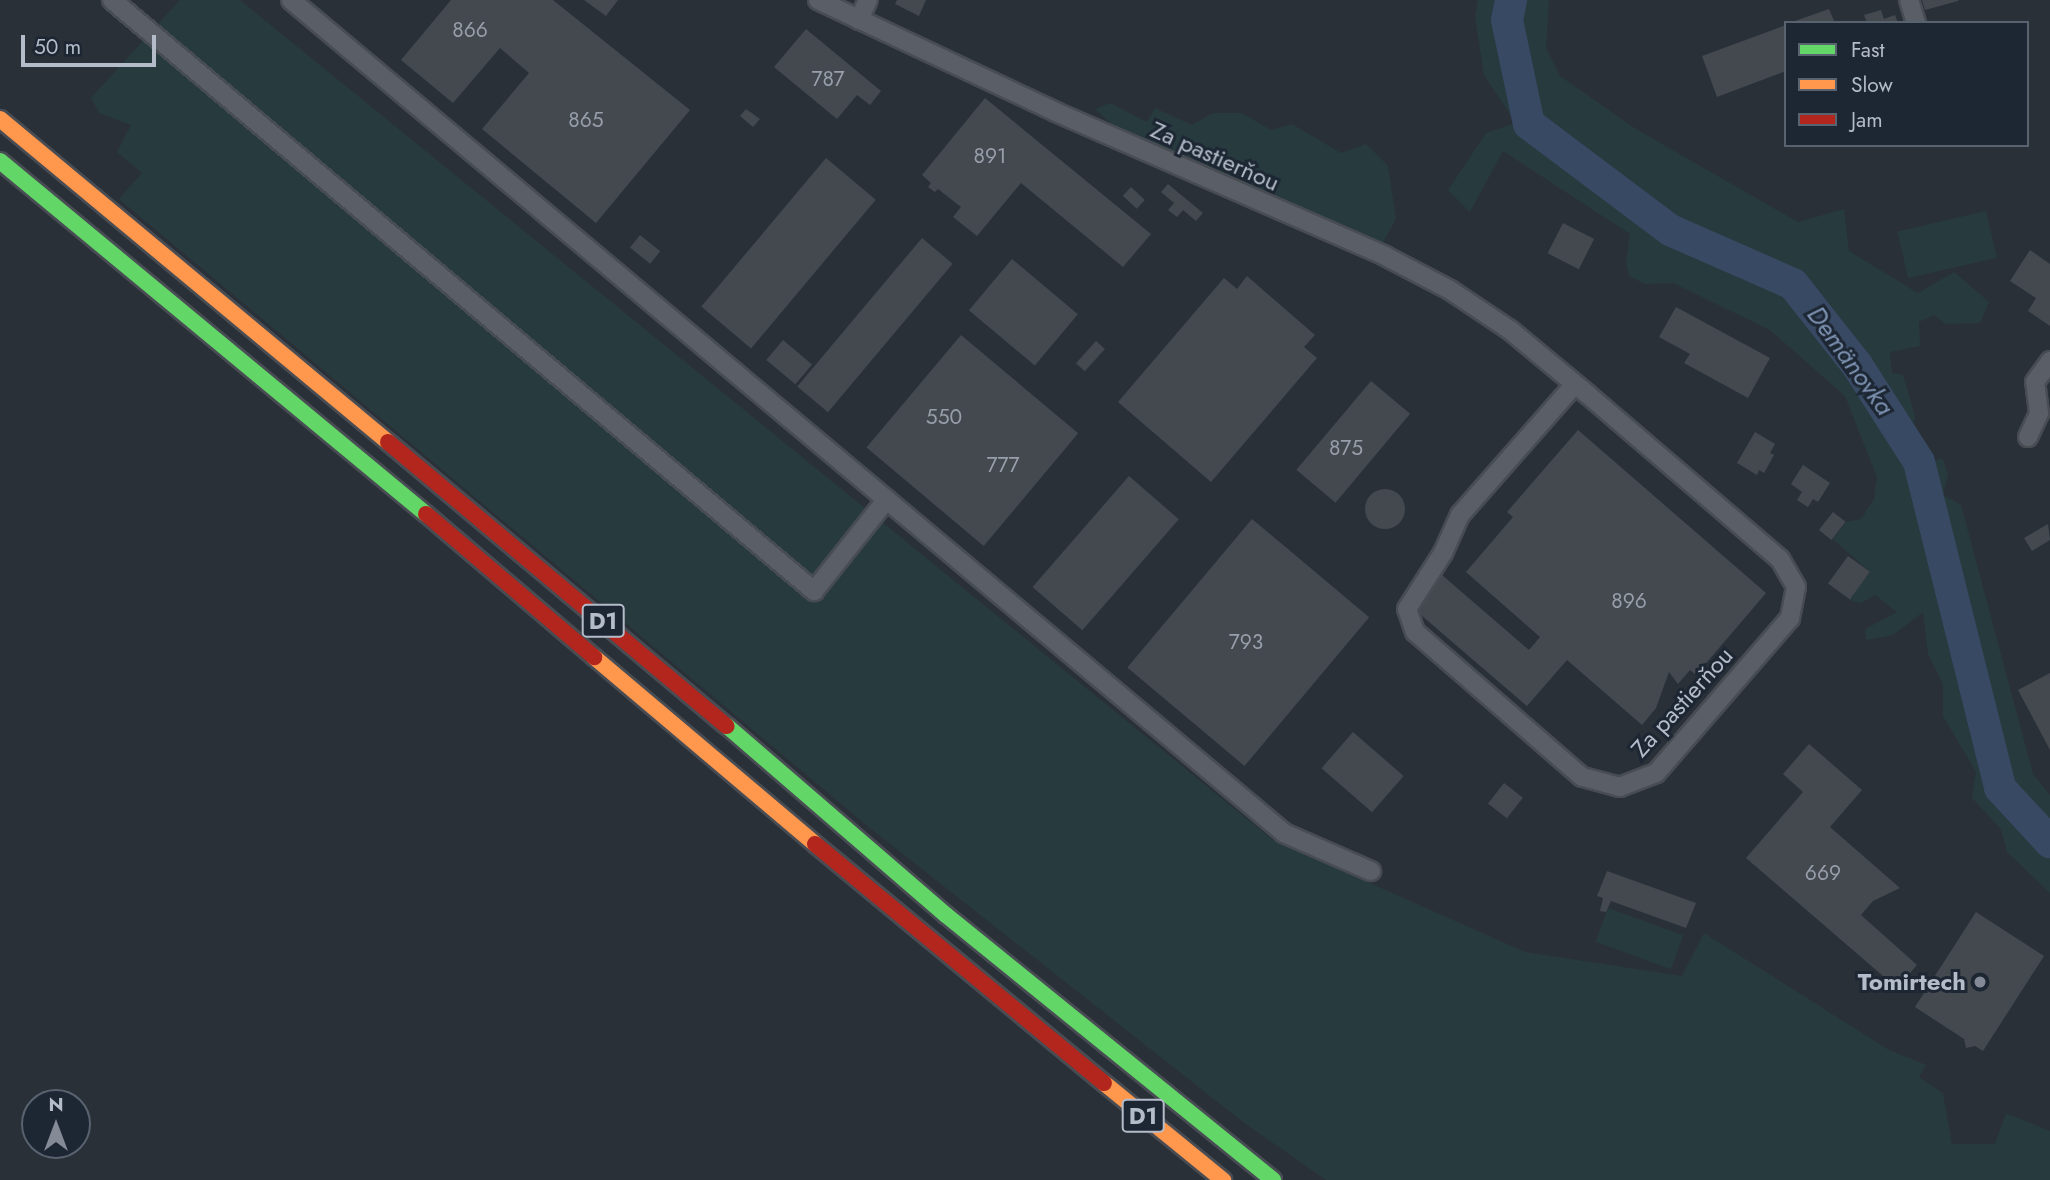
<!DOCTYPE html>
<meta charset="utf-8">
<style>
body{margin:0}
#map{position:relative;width:2050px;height:1180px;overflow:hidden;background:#2a3038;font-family:Jost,sans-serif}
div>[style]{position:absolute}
.green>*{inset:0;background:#273a3e;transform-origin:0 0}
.river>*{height:32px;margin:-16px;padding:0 16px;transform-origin:16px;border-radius:16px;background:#384963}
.building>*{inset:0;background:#444950;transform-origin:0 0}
.round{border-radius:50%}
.roads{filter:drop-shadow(2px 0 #484c53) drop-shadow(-2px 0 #484c53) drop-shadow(0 2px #484c53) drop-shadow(0 -2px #484c53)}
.street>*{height:18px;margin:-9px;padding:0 9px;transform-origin:9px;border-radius:9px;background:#5a5e66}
.fast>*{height:16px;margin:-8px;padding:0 8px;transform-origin:8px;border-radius:8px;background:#63d668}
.slow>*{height:16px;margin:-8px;padding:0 8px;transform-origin:8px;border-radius:8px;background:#ff974d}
.jam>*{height:16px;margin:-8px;padding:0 8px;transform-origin:8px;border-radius:8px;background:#b3261e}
.dots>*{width:19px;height:19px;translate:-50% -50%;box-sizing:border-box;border:4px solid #1d2633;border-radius:50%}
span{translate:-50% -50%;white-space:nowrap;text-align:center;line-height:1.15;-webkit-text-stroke:6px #1d2633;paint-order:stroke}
.number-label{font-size:21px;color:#989fab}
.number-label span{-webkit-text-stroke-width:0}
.shield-label span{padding:2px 5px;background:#1d2633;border:2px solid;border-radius:5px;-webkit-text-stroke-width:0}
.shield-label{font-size:23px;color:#b4bcc9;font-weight:700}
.street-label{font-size:24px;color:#b4bcc9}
.poi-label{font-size:24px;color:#b4bcc9;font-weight:700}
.right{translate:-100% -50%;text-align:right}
.water-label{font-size:26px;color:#7c92b1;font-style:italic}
.legend{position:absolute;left:1784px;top:21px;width:245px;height:126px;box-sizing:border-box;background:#1d2633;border:2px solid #59626f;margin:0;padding:9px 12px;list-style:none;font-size:21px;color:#b4bcc9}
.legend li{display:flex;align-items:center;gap:14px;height:35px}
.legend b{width:35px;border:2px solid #59626f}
.north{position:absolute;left:21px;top:1089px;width:70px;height:70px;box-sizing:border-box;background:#1d2633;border:2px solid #59626f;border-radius:50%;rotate:0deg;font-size:19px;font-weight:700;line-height:28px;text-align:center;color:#b4bcc9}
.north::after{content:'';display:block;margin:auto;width:24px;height:32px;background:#848b96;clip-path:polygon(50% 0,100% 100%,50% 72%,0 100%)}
.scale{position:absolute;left:21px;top:35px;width:135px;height:32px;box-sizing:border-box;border:4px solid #b4bcc9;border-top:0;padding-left:9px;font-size:21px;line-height:24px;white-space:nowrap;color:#b4bcc9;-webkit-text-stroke:5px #1d2633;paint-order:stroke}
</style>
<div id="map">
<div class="green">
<i style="clip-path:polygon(180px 0,240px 0,1273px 840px,1525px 952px,1682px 976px,1704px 933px,1889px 1050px,1926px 1065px,1919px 1077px,1943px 1093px,1952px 1144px,1995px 1144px,2006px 1113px,2050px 1131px,2050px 1180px,1326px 1180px,1243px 1122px,870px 828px,119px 199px,142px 173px,117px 152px,131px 125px,99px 113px,91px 98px)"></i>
<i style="clip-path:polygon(1478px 0,1549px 0,1546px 48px,1560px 76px,1636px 129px,1798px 222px,1844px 209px,1849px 251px,1918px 293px,1954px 272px,1989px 302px,1980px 323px,1946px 324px,1934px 315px,1919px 322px,1920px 346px,1890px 352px,1892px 373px,1903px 375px,1915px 416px,1906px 459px,1912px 469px,1942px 458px,1948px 474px,1943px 495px,1961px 505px,2033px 774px,2050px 795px,2050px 893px,2007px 852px,2001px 829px,1972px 798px,1976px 772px,1943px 716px,1943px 684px,1928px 654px,1923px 612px,1893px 635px,1866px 640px,1865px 629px,1897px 612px,1875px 595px,1861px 603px,1849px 600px,1870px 572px,1833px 539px,1846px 522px,1861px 519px,1874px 499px,1877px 477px,1845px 396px,1770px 330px,1673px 283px,1645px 284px,1629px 276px,1626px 262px,1630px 234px,1503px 151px,1470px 212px,1448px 190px,1486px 133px,1516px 123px,1484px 75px,1475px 17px)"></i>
<i style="clip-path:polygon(1110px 103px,1147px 122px,1155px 108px,1192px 125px,1213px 113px,1242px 113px,1271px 130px,1292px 124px,1341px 153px,1366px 144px,1388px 166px,1396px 219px,1383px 242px,1373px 242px,1122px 133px,1095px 109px)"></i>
<i style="left:1986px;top:211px;width:48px;height:91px;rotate:77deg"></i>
<i style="left:1608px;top:908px;width:80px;height:36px;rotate:20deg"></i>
</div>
<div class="river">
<i style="left:1511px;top:0;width:20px;rotate:101deg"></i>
<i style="left:1507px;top:20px;width:106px;rotate:78.1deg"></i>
<i style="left:1529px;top:124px;width:176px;rotate:36.9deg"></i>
<i style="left:1670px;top:230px;width:134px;rotate:23.7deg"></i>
<i style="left:1793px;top:284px;width:103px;rotate:51.7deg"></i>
<i style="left:1857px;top:365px;width:115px;rotate:57.4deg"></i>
<i style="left:1919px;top:462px;width:336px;rotate:76deg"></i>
<i style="left:2000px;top:788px;width:74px;rotate:47.2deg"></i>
</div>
<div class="building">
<i style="clip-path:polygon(451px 0,553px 0,690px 110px,596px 223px,482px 129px,529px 73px,500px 48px,453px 103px,401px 60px)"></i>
<i style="clip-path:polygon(584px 0,618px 0,606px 16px)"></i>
<i style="clip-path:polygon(897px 0,926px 0,919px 16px,895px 4px)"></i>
<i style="clip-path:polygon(1922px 0,1958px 0,1958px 1px,1925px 10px)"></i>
<i style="clip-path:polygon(1829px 9px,1835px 23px,1792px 23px,1792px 22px)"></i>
<i style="clip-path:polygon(1881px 10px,1884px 19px,1895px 15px,1898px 23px,1867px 23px,1864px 15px)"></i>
<i style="clip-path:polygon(1786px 25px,1786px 71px,1717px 97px,1702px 56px)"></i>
<i style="clip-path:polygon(806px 29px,881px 91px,870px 105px,857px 95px,837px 119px,774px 67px)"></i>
<i style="clip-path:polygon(985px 98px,1151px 234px,1123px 267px,1021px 183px,977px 236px,953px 217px,961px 207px,938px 189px,935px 192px,928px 187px,931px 183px,922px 175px)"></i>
<i style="clip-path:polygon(746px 109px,760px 119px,753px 127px,740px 116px)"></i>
<i style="left:826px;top:158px;width:65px;height:194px;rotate:40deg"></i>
<i style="clip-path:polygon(1168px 184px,1203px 213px,1196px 221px,1183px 210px,1177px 217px,1168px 210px,1174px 203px,1161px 192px)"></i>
<i style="left:1131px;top:187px;width:19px;height:12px;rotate:43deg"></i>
<i style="left:1563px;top:223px;width:35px;height:34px;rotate:27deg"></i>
<i style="left:640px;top:235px;width:26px;height:16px;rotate:39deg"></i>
<i style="left:922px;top:238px;width:40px;height:194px;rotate:40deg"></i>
<i style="clip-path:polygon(2030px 250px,2050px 264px,2050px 326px,2028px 311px,2036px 298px,2010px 281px)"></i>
<i style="left:1012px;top:259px;width:86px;height:67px;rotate:40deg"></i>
<i style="clip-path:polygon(1247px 276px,1315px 335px,1304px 347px,1317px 358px,1211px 482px,1118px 402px,1224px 278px,1237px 289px)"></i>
<i style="clip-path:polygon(1676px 307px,1770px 358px,1748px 398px,1684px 363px,1690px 354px,1659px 337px)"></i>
<i style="left:961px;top:335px;width:153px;height:147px;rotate:40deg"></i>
<i style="left:783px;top:340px;width:38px;height:26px;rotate:40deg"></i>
<i style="left:1096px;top:341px;width:12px;height:30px;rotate:42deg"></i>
<i style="left:1371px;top:381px;width:51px;height:116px;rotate:40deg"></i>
<i style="clip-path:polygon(1578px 430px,1766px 593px,1696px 675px,1690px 670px,1678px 684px,1669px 672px,1656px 708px,1642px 725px,1567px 660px,1527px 706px,1414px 609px,1442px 575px,1529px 650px,1540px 637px,1466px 572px,1513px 517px,1507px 512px)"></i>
<i style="clip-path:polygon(1755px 432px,1775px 444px,1770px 453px,1774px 455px,1764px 473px,1759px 470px,1757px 475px,1737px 463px)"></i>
<i style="clip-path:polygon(1803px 465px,1830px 483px,1818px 502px,1813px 499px,1808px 507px,1797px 500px,1802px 492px,1791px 484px)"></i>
<i style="left:1129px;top:476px;width:66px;height:147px;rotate:41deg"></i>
<i class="round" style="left:1365px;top:489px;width:40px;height:40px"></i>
<i style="left:1833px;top:512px;width:16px;height:23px;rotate:38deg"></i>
<i style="left:1252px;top:519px;width:153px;height:194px;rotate:40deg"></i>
<i style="clip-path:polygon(2048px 524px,2050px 540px,2032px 551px,2024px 538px)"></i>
<i style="left:1848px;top:556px;width:27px;height:34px;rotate:36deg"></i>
<i style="clip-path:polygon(2050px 673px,2050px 750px,2018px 690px)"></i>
<i style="left:1353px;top:732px;width:67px;height:48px;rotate:41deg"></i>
<i style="clip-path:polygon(1809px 744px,1862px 790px,1830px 827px,1900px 888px,1873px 901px,1861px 915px,1917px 965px,1897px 988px,1746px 858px,1803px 792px,1783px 774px)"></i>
<i style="left:1504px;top:783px;width:24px;height:26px;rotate:38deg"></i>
<i style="clip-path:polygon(1607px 871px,1696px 903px,1686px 928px,1611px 901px,1606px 912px,1600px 911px,1603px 898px,1597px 896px)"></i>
<i style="clip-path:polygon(1976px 912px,2044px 956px,1983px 1051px,1975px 1046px,1966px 1048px,1964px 1039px,1915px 1007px)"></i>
</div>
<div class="roads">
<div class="street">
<i style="left:112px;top:0;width:918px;rotate:40.09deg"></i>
<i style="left:814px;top:591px;width:117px;rotate:-51.6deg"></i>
<i style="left:291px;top:0;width:1296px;rotate:39.99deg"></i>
<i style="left:1284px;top:833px;width:95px;rotate:23.6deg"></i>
<i style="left:818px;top:0;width:263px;rotate:25.2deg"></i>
<i style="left:1056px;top:112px;width:359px;rotate:23.6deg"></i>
<i style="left:1385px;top:256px;width:73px;rotate:27.6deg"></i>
<i style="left:1450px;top:290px;width:72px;rotate:33.7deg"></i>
<i style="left:1510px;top:330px;width:99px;rotate:39.7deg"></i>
<i style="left:1586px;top:393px;width:255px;rotate:40.6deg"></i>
<i style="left:1780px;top:559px;width:32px;rotate:60deg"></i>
<i style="left:1796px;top:587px;width:32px;rotate:101deg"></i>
<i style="left:1790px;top:618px;width:205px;rotate:130.8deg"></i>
<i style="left:1656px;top:773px;width:39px;rotate:159deg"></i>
<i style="left:1620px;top:787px;width:39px;rotate:-165deg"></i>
<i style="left:1582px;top:777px;width:221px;rotate:-139deg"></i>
<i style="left:1415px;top:632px;width:24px;rotate:-109deg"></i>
<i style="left:1407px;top:609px;width:67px;rotate:-57.3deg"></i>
<i style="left:1443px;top:553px;width:42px;rotate:-65.9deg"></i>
<i style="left:1460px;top:515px;width:174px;rotate:-48.7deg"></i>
<i style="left:1909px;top:0;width:24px;rotate:73deg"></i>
<i style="left:859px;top:20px;width:22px;rotate:-66deg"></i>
<i style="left:2028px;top:437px;width:26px;rotate:-65deg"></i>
<i style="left:2039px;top:413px;width:31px;rotate:-97deg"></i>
<i style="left:2035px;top:382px;width:26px;rotate:-54deg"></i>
</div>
<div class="fast">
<i style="left:0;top:161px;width:553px;rotate:39.65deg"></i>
<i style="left:727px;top:726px;width:289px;rotate:40.8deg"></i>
<i style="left:946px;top:915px;width:421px;rotate:39deg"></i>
</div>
<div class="slow">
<i style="left:0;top:119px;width:505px;rotate:39.78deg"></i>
<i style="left:594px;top:657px;width:289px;rotate:40.2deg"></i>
<i style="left:1104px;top:1083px;width:154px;rotate:39.2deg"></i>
</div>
<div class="jam">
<i style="left:388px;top:442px;width:442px;rotate:40deg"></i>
<i style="left:426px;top:514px;width:221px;rotate:40.4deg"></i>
<i style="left:815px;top:844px;width:375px;rotate:39.6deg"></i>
</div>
</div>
<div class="dots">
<i style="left:1980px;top:982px;background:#848b96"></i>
</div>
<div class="number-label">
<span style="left:470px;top:30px">866</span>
<span style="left:828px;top:79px">787</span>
<span style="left:586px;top:120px">865</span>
<span style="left:990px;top:156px">891</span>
<span style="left:944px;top:417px">550</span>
<span style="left:1346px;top:448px">875</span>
<span style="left:1003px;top:465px">777</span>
<span style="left:1629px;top:601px">896</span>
<span style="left:1246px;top:642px">793</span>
<span style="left:1823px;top:873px">669</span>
</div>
<div class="shield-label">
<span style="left:603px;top:621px">D1</span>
<span style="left:1143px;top:1116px">D1</span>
</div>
<div class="street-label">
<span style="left:1215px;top:156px;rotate:24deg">Za pastierňou</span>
<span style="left:1682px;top:702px;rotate:-48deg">Za pastierňou</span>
</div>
<div class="poi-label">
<span class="right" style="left:1966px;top:982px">Tomirtech</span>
</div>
<div class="water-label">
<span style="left:1850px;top:361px;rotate:54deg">Demänovka</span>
</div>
<ul class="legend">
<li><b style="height:9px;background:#63d668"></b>Fast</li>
<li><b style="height:9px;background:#ff974d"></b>Slow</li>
<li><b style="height:9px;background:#b3261e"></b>Jam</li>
</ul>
<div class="north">N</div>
<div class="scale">50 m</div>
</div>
